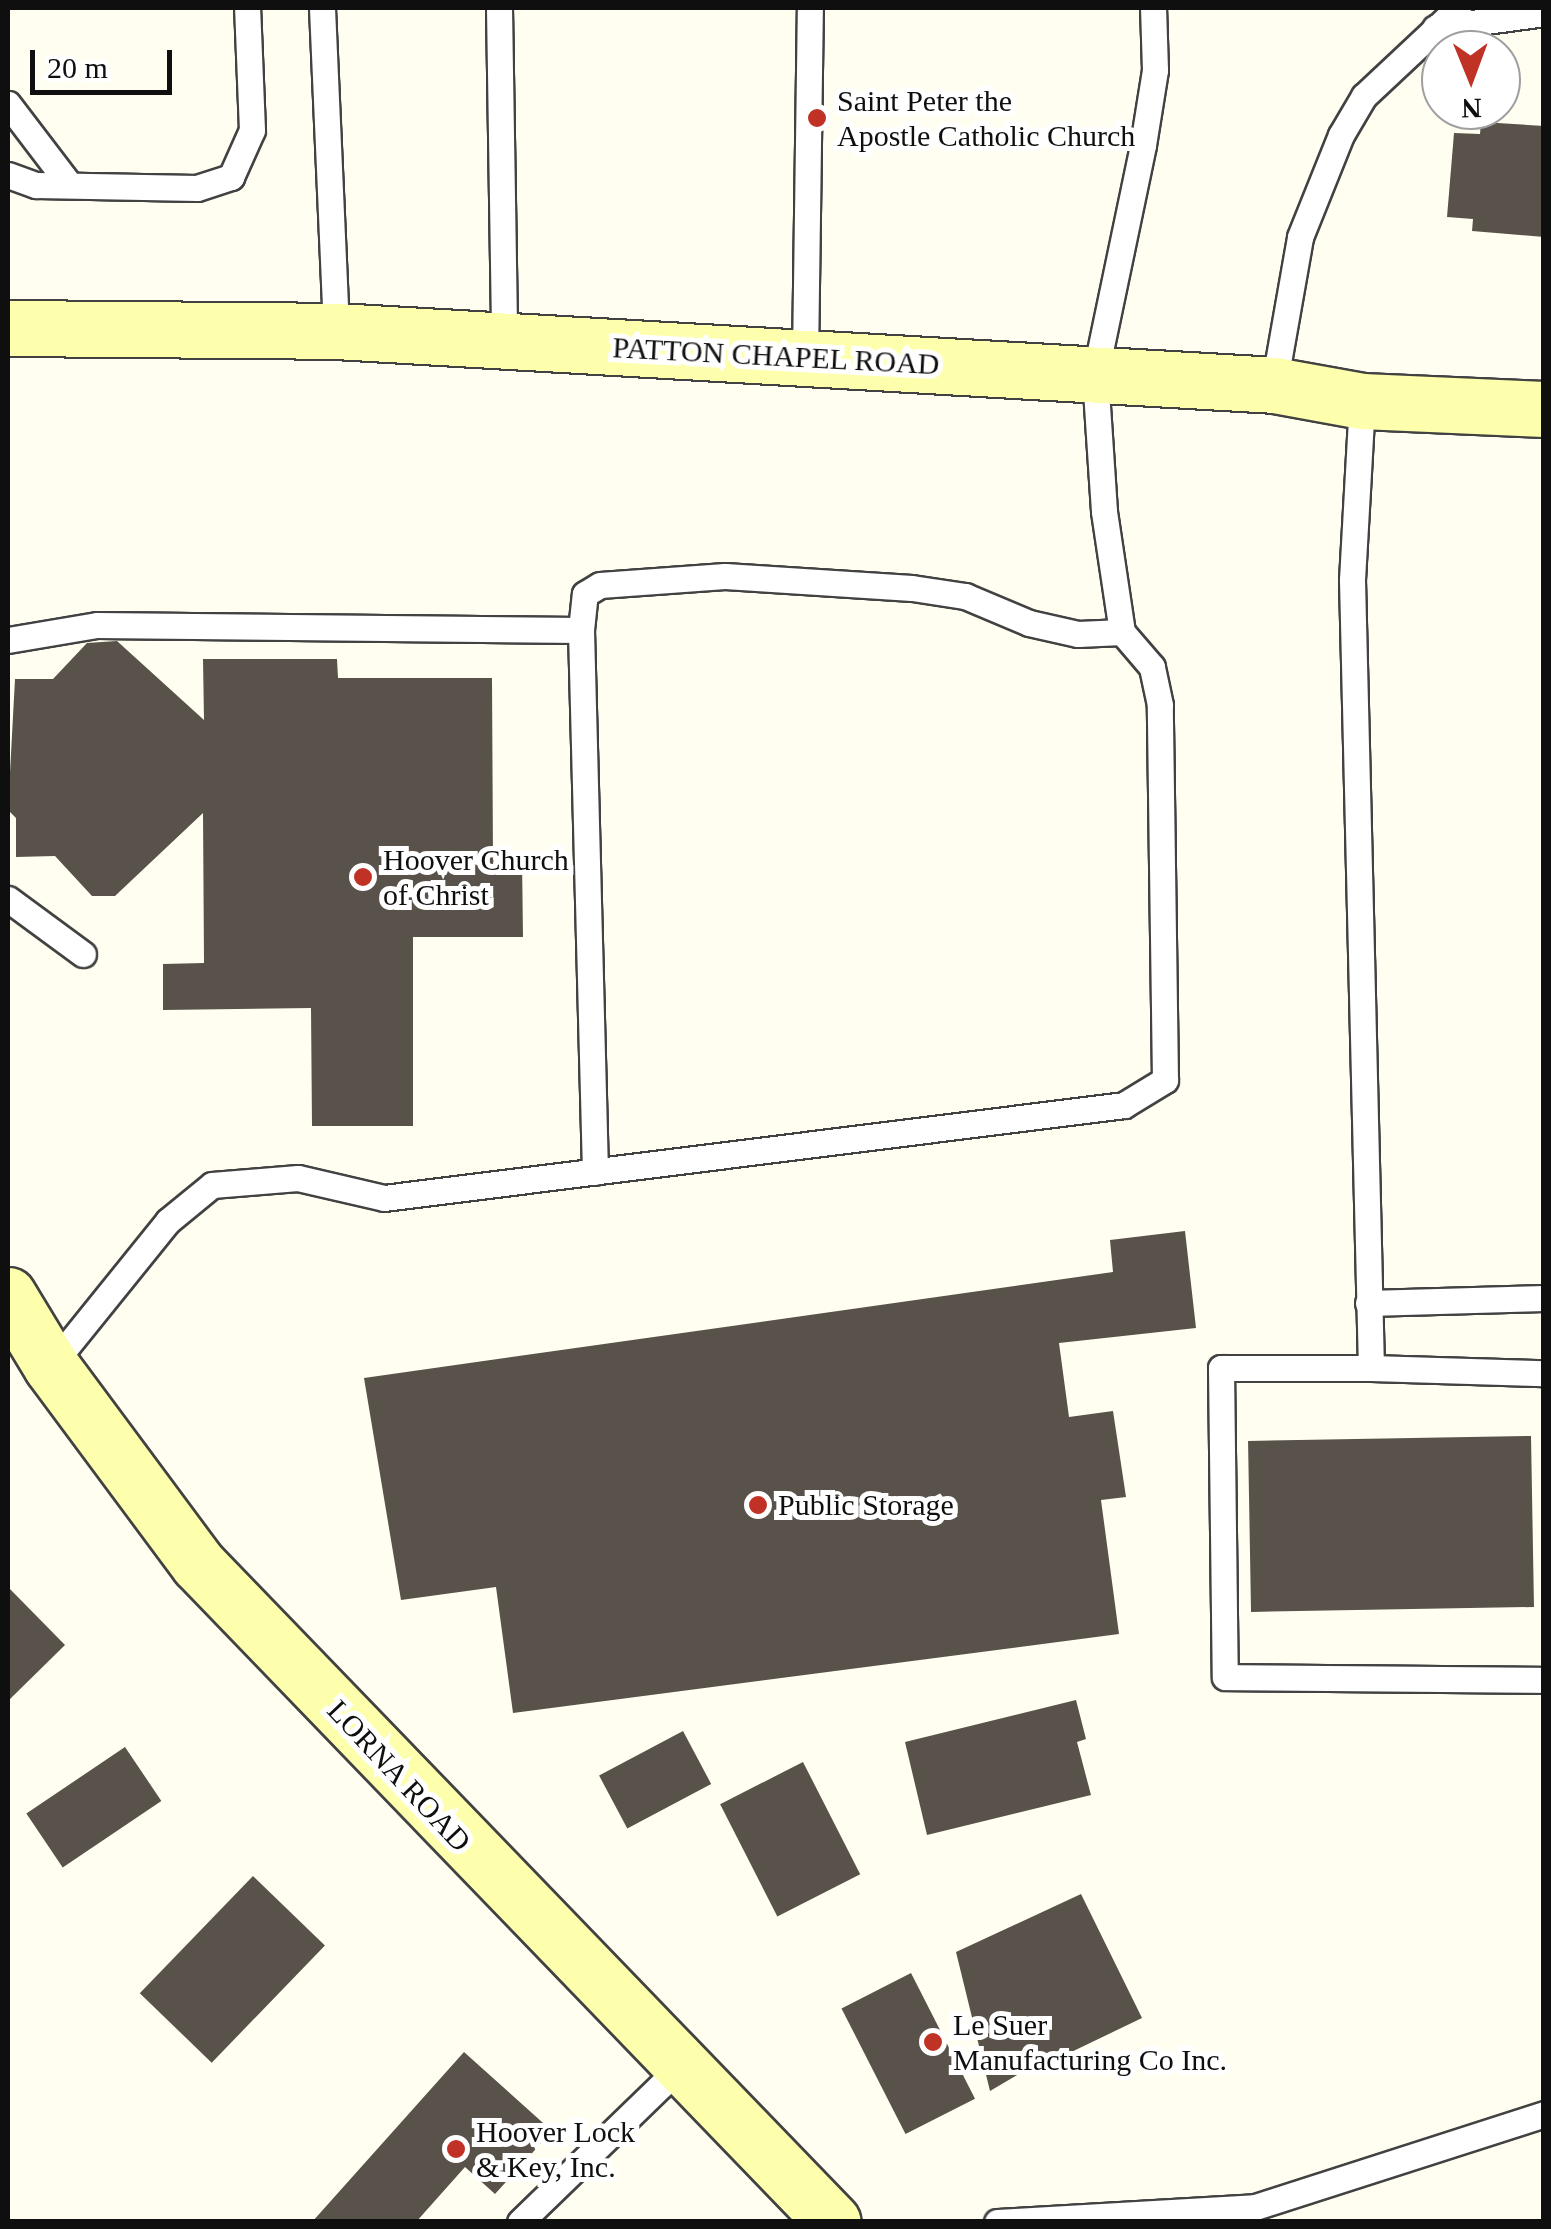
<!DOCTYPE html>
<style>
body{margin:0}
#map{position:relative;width:1551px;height:2229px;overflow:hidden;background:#fffef1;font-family:Georgia,serif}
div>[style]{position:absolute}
.building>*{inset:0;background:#58524b;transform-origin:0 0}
.roads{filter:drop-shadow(2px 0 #424242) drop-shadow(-2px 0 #424242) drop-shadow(0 2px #424242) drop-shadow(0 -2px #424242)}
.lane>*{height:25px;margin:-12.5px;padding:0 12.5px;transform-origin:12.5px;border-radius:12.5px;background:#fff}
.secondary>*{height:55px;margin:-27.5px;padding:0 27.5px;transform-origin:27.5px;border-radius:27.5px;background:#fdffad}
.dots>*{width:28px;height:28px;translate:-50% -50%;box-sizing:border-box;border:5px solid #fff;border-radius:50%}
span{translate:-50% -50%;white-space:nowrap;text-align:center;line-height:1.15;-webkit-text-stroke:10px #fff;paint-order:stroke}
.poi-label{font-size:30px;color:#0f0f0f}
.left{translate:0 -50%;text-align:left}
.street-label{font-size:30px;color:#0f0f0f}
.frame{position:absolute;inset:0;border:10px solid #0f0f0f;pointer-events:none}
.north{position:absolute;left:1421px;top:30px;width:100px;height:100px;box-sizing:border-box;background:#fff;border:2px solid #9f9f9f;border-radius:50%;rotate:179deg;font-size:28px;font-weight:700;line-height:40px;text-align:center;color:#0f0f0f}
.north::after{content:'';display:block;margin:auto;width:35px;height:45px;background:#c03226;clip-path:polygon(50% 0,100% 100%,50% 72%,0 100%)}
.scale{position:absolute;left:30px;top:50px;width:142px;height:45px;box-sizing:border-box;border:5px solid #0f0f0f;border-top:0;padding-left:12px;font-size:30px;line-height:35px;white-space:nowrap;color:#0f0f0f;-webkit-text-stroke:8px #fff;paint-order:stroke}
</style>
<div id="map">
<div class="building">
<i style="clip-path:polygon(1481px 122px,1544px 126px,1544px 237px,1472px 231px,1473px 219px,1447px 217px,1454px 133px,1480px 134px)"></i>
<i style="clip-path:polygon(117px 641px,204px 720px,203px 659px,337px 659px,338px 678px,492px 678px,493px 859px,522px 858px,523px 937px,413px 937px,413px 1126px,312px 1126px,311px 1008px,163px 1010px,163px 964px,204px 963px,203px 813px,115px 896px,92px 896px,55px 856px,16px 857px,16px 818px,8px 810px,15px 679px,53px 679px,87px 643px)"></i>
<i style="clip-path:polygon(1185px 1231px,1196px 1328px,1059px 1343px,1069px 1417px,1113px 1411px,1126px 1497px,1101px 1500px,1119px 1634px,513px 1713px,496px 1587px,401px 1600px,364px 1378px,1113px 1272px,1110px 1240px)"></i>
<i style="left:1531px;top:1436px;width:171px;height:283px;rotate:89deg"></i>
<i style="clip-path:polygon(8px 1587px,65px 1645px,8px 1701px)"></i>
<i style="clip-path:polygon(1076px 1700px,1086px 1739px,1077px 1742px,1091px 1795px,927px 1835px,905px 1742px)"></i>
<i style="left:683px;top:1731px;width:60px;height:95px;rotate:62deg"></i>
<i style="left:125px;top:1747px;width:65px;height:119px;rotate:56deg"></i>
<i style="left:803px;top:1762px;width:126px;height:93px;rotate:63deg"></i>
<i style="left:253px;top:1876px;width:100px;height:163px;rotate:44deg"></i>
<i style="clip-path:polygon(1081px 1894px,1142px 2018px,1063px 2056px,1060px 2050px,990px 2091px,956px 1952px)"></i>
<i style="left:911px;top:1973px;width:141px;height:78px;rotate:63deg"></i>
<i style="clip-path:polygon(464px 2052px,552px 2131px,495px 2194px,465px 2167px,416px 2222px,312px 2222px)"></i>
</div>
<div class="roads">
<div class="lane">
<i style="left:322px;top:8px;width:323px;rotate:87.5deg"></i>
<i style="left:499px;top:8px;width:333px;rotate:89.1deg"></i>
<i style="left:1435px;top:28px;width:110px;rotate:-7.8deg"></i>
<i style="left:8px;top:104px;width:101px;rotate:52.7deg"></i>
<i style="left:8px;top:175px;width:30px;rotate:20deg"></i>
<i style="left:36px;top:185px;width:161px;rotate:1.1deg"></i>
<i style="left:197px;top:188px;width:36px;rotate:-18deg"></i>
<i style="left:231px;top:177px;width:51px;rotate:-65.9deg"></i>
<i style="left:252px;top:130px;width:122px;rotate:-92.3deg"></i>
<i style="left:805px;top:358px;width:350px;rotate:-89.2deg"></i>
<i style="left:1274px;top:385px;width:150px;rotate:-80deg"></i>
<i style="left:1300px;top:237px;width:110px;rotate:-68.1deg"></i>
<i style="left:1341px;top:135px;width:45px;rotate:-59.5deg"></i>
<i style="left:1364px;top:96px;width:129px;rotate:-43.1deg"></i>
<i style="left:1362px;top:401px;width:179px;rotate:93.2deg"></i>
<i style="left:1352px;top:580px;width:788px;rotate:88.62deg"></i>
<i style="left:1371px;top:1368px;width:173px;rotate:1.7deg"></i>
<i style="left:8px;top:640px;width:90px;rotate:-9.6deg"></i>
<i style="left:97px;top:625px;width:484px;rotate:0.6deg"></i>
<i style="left:8px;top:899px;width:93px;rotate:36.3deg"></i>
<i style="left:595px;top:1172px;width:542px;rotate:-91.48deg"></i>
<i style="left:581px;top:630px;width:36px;rotate:-84deg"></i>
<i style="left:585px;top:594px;width:17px;rotate:-31deg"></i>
<i style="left:600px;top:585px;width:125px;rotate:-4.1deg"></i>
<i style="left:725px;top:576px;width:187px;rotate:3.7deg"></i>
<i style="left:912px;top:588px;width:54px;rotate:8.6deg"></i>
<i style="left:965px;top:596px;width:69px;rotate:22.9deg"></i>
<i style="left:1029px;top:623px;width:50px;rotate:12.7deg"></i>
<i style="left:1078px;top:634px;width:44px;rotate:-2.6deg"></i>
<i style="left:1368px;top:1303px;width:176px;rotate:-1.6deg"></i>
<i style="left:51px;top:1366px;width:186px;rotate:-51.1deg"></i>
<i style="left:168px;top:1221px;width:57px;rotate:-39.3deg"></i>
<i style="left:212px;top:1185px;width:86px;rotate:-4.7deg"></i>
<i style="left:298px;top:1178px;width:88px;rotate:13.1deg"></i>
<i style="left:384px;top:1198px;width:746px;rotate:-7.16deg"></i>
<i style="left:1124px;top:1105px;width:48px;rotate:-31.4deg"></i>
<i style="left:1165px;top:1080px;width:375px;rotate:-90.8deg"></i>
<i style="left:1160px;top:705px;width:39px;rotate:-102deg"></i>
<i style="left:1152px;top:667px;width:46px;rotate:-130.6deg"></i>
<i style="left:1122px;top:632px;width:122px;rotate:-98.5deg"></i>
<i style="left:1104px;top:511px;width:136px;rotate:-93.8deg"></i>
<i style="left:1095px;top:375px;width:235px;rotate:-78.2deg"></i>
<i style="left:1143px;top:145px;width:76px;rotate:-80.9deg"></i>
<i style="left:1155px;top:70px;width:62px;rotate:-91.8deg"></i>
<i style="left:1371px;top:1368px;width:150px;rotate:180deg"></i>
<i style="left:1221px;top:1368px;width:309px;rotate:89.3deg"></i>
<i style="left:1225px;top:1677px;width:319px;rotate:0.5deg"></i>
<i style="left:520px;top:2222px;width:224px;rotate:-44.1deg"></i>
<i style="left:997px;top:2222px;width:258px;rotate:-3.3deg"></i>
<i style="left:1255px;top:2207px;width:304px;rotate:-17.8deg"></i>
</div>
<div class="secondary">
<i style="left:8px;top:328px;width:328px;rotate:0.5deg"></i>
<i style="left:336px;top:331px;width:940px;rotate:3.29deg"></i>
<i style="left:1274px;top:385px;width:89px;rotate:10.3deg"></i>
<i style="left:1362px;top:401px;width:182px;rotate:2.5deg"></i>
<i style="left:8px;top:1295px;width:83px;rotate:58.8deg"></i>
<i style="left:51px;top:1366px;width:247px;rotate:53.4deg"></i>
<i style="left:198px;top:1564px;width:914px;rotate:46.02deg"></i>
</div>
</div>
<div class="dots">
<i style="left:817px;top:118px;background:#c03226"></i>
<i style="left:363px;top:877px;background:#c03226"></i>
<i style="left:758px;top:1505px;background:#c03226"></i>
<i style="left:933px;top:2042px;background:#c03226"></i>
<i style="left:456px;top:2149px;background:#c03226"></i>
</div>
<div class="poi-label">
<span class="left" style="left:837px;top:118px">Saint Peter the<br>Apostle Catholic Church</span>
<span class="left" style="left:383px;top:877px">Hoover Church<br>of Christ</span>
<span class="left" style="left:778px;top:1505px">Public Storage</span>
<span class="left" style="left:953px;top:2042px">Le Suer<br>Manufacturing Co Inc.</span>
<span class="left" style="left:476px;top:2149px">Hoover Lock<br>&amp; Key, Inc.</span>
</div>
<div class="street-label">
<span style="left:776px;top:356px;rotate:3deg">PATTON CHAPEL ROAD</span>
<span style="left:399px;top:1776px;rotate:47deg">LORNA ROAD</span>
</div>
<div class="frame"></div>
<div class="north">N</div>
<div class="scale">20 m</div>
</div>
